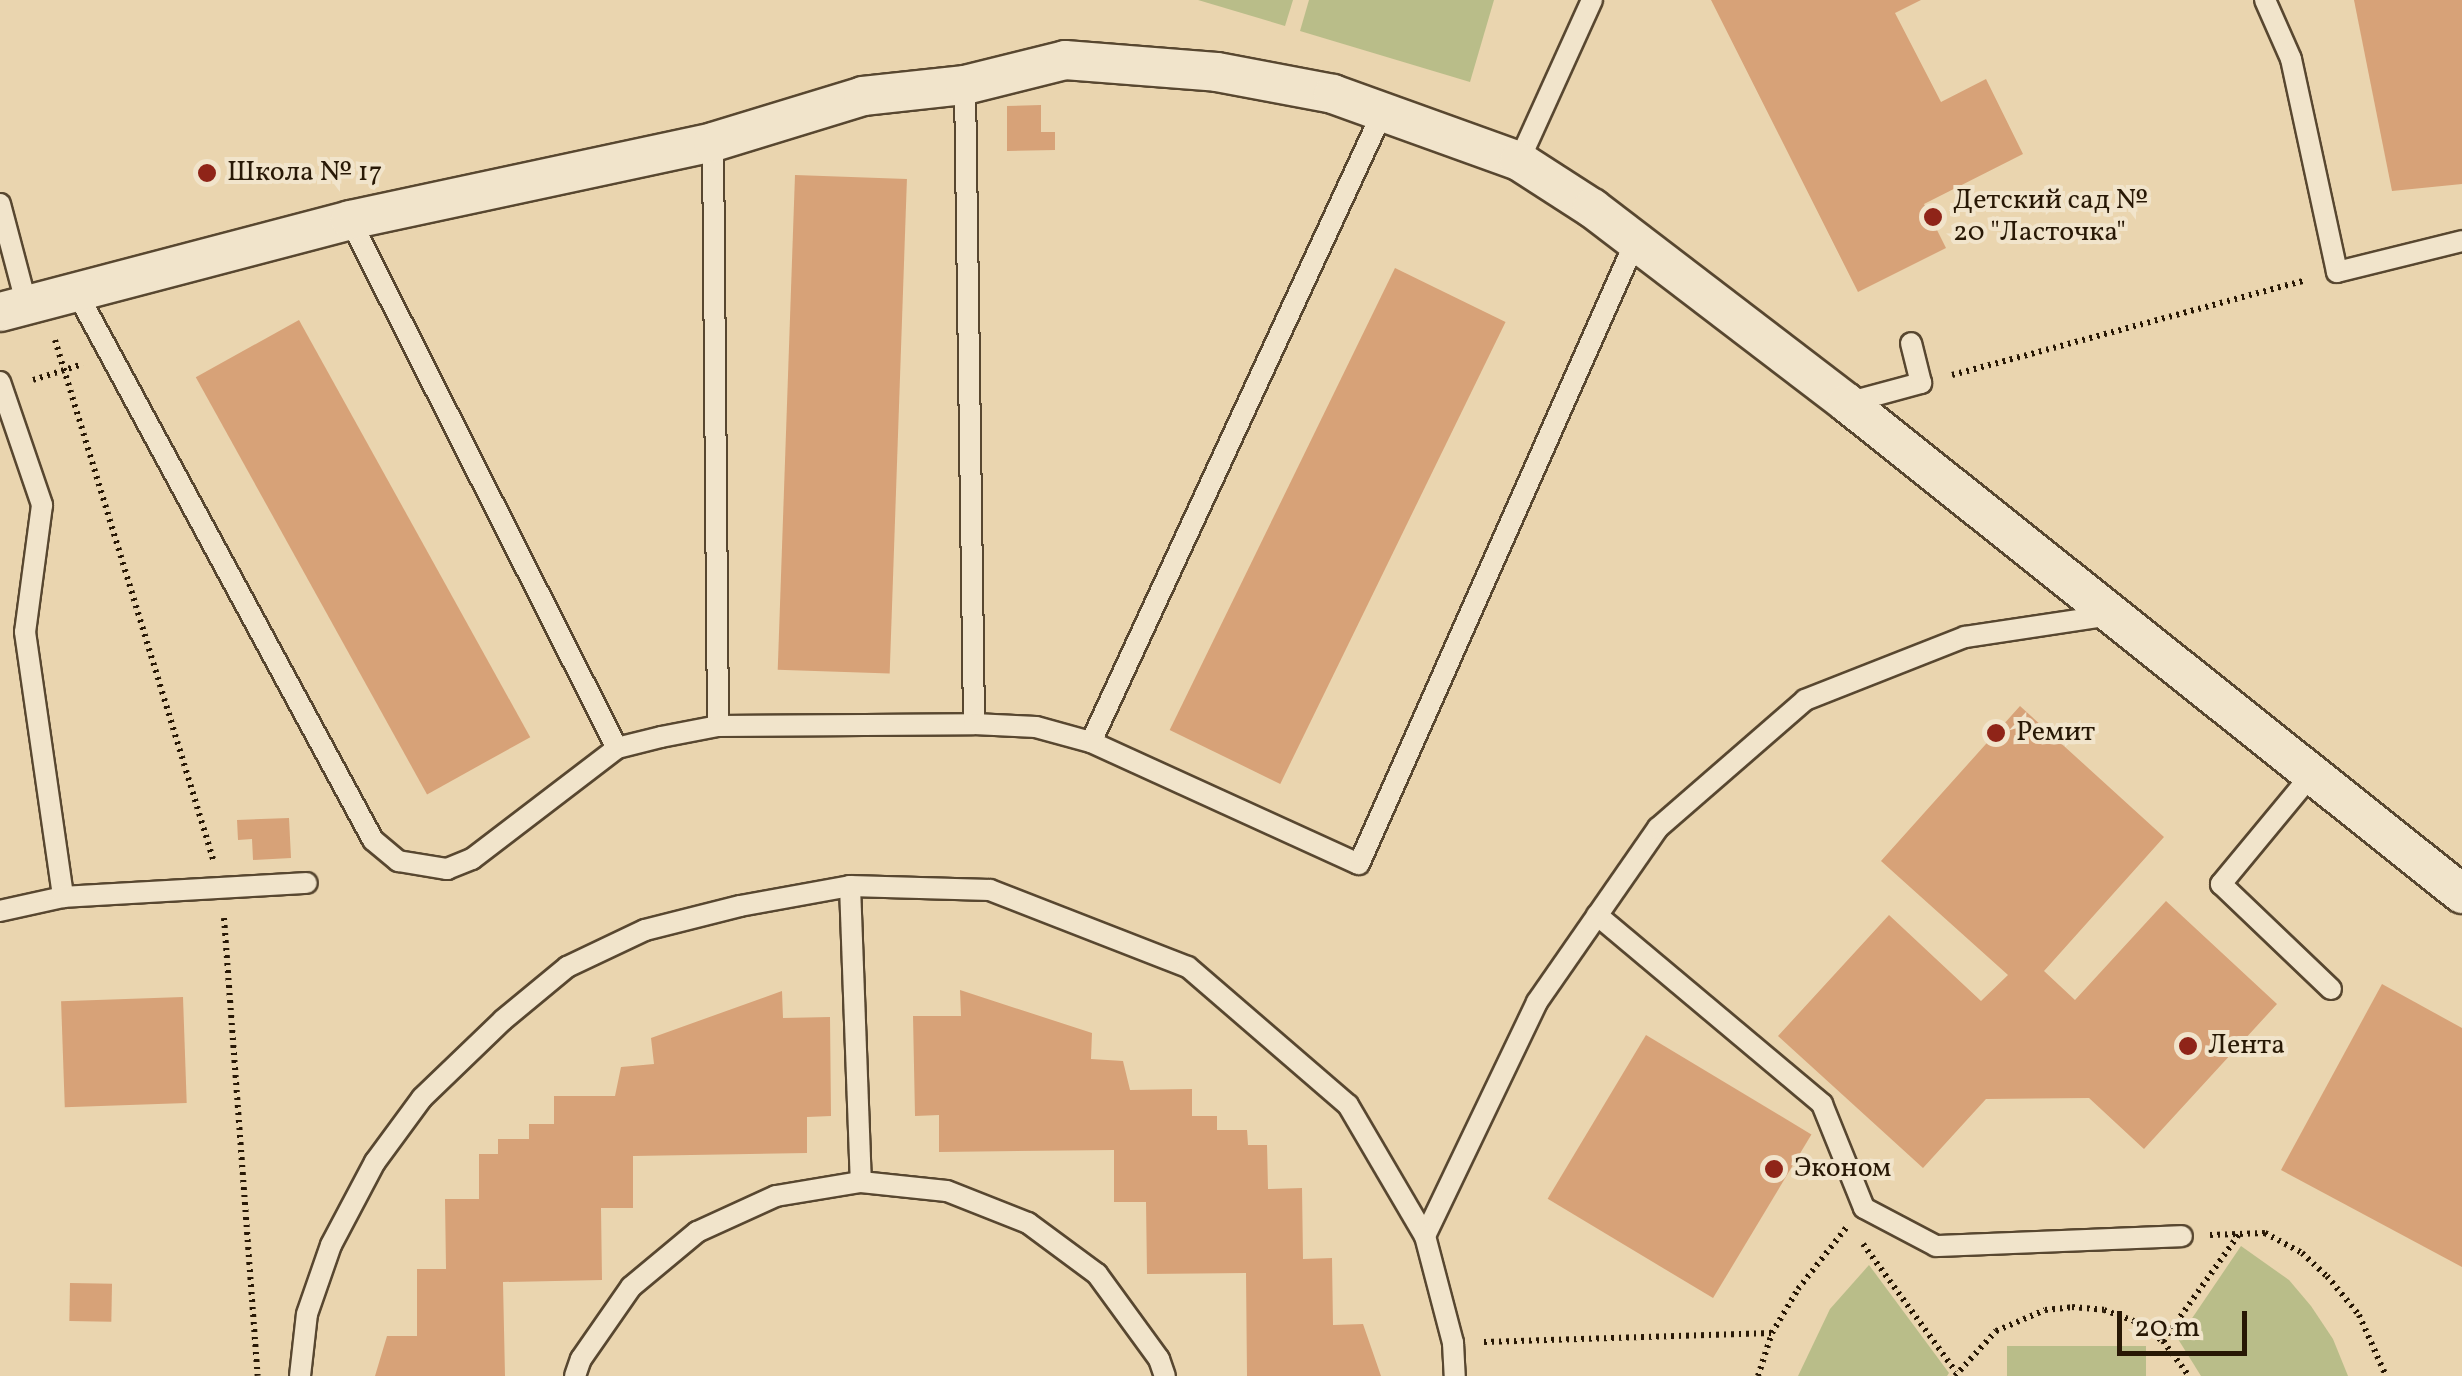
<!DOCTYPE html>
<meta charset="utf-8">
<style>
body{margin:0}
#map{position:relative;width:2462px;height:1376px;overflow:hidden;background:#ead5af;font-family:Vollkorn,serif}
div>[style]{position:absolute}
.green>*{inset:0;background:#b9bd89;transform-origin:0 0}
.building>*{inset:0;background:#d7a278;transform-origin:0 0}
.path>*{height:6px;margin-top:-3px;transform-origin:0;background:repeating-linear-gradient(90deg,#281805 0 2.5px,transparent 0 7.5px)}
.roads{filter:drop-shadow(2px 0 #584730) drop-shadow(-2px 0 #584730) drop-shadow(0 2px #584730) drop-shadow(0 -2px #584730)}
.lane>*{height:20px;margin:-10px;padding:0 10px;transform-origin:10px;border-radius:10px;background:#f1e4cb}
.street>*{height:38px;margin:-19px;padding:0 19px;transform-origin:19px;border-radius:19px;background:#f1e4cb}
.dots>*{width:28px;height:28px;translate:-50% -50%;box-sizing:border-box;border:5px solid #f1e4cb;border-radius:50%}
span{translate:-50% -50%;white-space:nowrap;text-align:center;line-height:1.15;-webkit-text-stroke:8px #f1e4cb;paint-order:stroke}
.poi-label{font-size:28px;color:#281805}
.left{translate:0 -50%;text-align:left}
.scale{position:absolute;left:2117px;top:1311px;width:130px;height:45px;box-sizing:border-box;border:5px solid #281805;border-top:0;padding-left:12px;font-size:30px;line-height:35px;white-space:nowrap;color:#281805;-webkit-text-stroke:8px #f1e4cb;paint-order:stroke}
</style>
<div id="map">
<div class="green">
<i style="clip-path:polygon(1198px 0,1293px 0,1285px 26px)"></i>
<i style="clip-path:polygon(1309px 0,1494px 0,1470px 82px,1300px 31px)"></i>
<i style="clip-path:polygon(2241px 1246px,2289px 1280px,2311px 1306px,2333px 1339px,2348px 1376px,2201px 1376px,2178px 1339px)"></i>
<i style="clip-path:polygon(1869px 1265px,1949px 1373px,1947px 1376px,1798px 1376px,1830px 1309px)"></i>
<i style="left:2146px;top:1346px;width:30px;height:139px;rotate:90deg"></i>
</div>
<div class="building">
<i style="clip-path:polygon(1711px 0,1921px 0,1895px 13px,1941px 102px,1986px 79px,2023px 154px,1924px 204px,1946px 248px,1858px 292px)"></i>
<i style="clip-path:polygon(2354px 0,2462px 0,2462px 184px,2392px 191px)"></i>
<i style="clip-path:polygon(1041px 105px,1041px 132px,1055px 132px,1055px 150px,1007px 151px,1007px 106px)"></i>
<i style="left:795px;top:175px;width:112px;height:495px;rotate:2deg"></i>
<i style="left:1395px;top:268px;width:123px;height:514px;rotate:26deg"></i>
<i style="left:299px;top:320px;width:477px;height:118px;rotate:61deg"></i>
<i style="clip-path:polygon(2020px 706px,2164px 837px,2044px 971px,2075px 1000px,2166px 901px,2277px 1004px,2144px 1149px,2089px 1098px,1986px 1099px,1923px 1168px,1778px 1036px,1889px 915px,1981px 1001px,2008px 975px,1881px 861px)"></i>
<i style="clip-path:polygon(289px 818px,291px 858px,253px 860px,252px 839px,238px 840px,237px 820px)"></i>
<i style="clip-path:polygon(2382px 984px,2462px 1028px,2462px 1267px,2281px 1170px)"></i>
<i style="clip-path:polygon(960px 990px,1092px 1033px,1091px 1059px,1123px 1061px,1130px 1090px,1192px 1089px,1192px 1116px,1217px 1116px,1217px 1130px,1247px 1130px,1248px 1145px,1267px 1145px,1268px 1189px,1302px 1188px,1303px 1259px,1332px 1258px,1333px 1325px,1363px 1324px,1381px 1376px,1247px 1376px,1246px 1273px,1147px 1274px,1146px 1202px,1114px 1202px,1114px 1150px,939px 1152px,939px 1115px,915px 1116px,913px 1016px,961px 1016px)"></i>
<i style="clip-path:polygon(782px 991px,783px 1018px,830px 1017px,831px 1116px,807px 1117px,807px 1153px,633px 1156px,633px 1208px,601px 1208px,602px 1280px,503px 1282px,505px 1376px,375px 1376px,387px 1336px,417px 1336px,417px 1269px,446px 1269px,445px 1199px,479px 1199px,479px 1154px,498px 1154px,498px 1139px,529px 1139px,529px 1124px,554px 1124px,554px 1096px,615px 1096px,621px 1067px,654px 1064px,651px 1038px)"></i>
<i style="left:183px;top:997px;width:106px;height:122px;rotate:88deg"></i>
<i style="left:1646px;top:1035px;width:193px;height:191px;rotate:31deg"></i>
<i style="left:70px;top:1283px;width:42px;height:38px;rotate:1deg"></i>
</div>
<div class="path">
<i style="left:55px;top:340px;width:543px;rotate:73.07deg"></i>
<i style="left:1952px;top:375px;width:367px;rotate:-15deg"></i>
<i style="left:33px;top:380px;width:52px;rotate:-17.7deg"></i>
<i style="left:224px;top:918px;width:459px;rotate:85.8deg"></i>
<i style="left:2210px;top:1235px;width:55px;rotate:-2.1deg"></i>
<i style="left:2265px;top:1233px;width:42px;rotate:28.4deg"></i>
<i style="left:2302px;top:1253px;width:34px;rotate:43deg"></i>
<i style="left:2327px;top:1276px;width:50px;rotate:50.6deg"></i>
<i style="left:2359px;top:1315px;width:67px;rotate:66.1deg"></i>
<i style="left:1863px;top:1244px;width:158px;rotate:54deg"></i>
<i style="left:2163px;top:1341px;width:131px;rotate:-54.6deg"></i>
<i style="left:1484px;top:1342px;width:288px;rotate:-1.8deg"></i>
<i style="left:1758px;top:1376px;width:45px;rotate:-72deg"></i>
<i style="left:1772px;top:1333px;width:51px;rotate:-59.4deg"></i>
<i style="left:1798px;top:1289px;width:78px;rotate:-51.8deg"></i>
<i style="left:1955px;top:1376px;width:61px;rotate:-47.7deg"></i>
<i style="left:1996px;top:1331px;width:53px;rotate:-23.2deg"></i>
<i style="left:2045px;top:1310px;width:27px;rotate:-6deg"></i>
<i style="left:2072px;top:1307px;width:32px;rotate:5deg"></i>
<i style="left:2104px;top:1310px;width:32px;rotate:20deg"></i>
<i style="left:2134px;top:1321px;width:35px;rotate:35deg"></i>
<i style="left:2163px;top:1341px;width:44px;rotate:53.4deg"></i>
</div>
<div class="roads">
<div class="lane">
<i style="left:2265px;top:0;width:64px;rotate:66.2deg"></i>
<i style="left:2291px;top:59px;width:218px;rotate:77.8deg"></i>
<i style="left:2337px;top:272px;width:129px;rotate:-13.9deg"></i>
<i style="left:965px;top:85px;width:639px;rotate:89.19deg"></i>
<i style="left:713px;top:142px;width:584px;rotate:89.51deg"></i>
<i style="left:1519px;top:161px;width:177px;rotate:-65.6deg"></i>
<i style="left:0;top:204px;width:106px;rotate:75.2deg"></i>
<i style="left:350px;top:220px;width:592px;rotate:63.18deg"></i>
<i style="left:77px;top:293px;width:622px;rotate:61.58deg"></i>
<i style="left:373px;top:840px;width:33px;rotate:40deg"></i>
<i style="left:398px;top:861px;width:50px;rotate:9.3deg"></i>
<i style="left:447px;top:869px;width:27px;rotate:-22deg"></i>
<i style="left:472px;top:859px;width:183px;rotate:-37.4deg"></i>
<i style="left:617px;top:748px;width:45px;rotate:-14deg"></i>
<i style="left:661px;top:737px;width:58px;rotate:-10.9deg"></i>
<i style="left:718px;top:726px;width:256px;rotate:-0.4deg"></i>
<i style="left:974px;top:724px;width:62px;rotate:2.8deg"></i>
<i style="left:1036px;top:727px;width:57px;rotate:15.3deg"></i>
<i style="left:1091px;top:742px;width:294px;rotate:24.5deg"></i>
<i style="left:1359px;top:864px;width:683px;rotate:-66.06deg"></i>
<i style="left:0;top:382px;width:130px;rotate:71.1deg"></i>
<i style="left:42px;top:505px;width:128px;rotate:97.6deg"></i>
<i style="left:25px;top:632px;width:268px;rotate:81.8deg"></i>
<i style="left:63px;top:897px;width:65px;rotate:167.5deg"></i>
<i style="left:1847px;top:403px;width:77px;rotate:-15.1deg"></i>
<i style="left:1921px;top:383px;width:41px;rotate:-104deg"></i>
<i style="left:1091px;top:742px;width:698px;rotate:-65.16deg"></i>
<i style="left:2312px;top:774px;width:143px;rotate:129.6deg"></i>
<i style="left:2221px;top:884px;width:152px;rotate:43.7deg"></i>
<i style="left:850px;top:886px;width:296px;rotate:87.9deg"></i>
<i style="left:63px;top:897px;width:244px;rotate:-3.3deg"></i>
<i style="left:1597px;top:915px;width:294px;rotate:40deg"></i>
<i style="left:1822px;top:1104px;width:112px;rotate:68deg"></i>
<i style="left:1864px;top:1208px;width:81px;rotate:27.8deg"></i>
<i style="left:1936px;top:1246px;width:246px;rotate:-2.3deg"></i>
<i style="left:1425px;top:1236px;width:259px;rotate:-64.4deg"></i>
<i style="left:1537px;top:1002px;width:212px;rotate:-55.2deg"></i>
<i style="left:1658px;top:828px;width:195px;rotate:-41deg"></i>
<i style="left:1805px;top:700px;width:172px;rotate:-21.5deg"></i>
<i style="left:1965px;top:637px;width:147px;rotate:-8.6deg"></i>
<i style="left:300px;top:1376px;width:62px;rotate:-83.6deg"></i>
<i style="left:307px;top:1314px;width:73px;rotate:-70.8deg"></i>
<i style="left:331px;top:1245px;width:94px;rotate:-62.1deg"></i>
<i style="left:375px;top:1162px;width:79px;rotate:-53.7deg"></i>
<i style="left:422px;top:1098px;width:112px;rotate:-43.9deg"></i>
<i style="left:503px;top:1020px;width:83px;rotate:-39.6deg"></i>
<i style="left:567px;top:967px;width:86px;rotate:-25.4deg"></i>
<i style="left:645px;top:930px;width:98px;rotate:-14.2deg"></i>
<i style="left:740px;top:906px;width:112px;rotate:-10.3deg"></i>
<i style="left:850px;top:886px;width:140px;rotate:1.6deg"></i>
<i style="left:990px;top:890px;width:212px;rotate:21.3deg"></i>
<i style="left:1188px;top:967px;width:211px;rotate:40.8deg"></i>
<i style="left:1348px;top:1105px;width:152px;rotate:59.6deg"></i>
<i style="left:1425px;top:1236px;width:111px;rotate:75.3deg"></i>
<i style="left:1453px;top:1343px;width:33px;rotate:87deg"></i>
<i style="left:575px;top:1376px;width:18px;rotate:-71deg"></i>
<i style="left:581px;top:1359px;width:88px;rotate:-55.2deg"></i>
<i style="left:631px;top:1287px;width:86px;rotate:-39.8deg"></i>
<i style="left:697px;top:1232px;width:87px;rotate:-24.5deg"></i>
<i style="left:776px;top:1196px;width:86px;rotate:-9.4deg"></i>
<i style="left:861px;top:1182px;width:86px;rotate:6deg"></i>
<i style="left:947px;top:1191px;width:87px;rotate:21.6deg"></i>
<i style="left:1028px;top:1223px;width:86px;rotate:36.5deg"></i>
<i style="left:1097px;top:1274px;width:105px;rotate:53.9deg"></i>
<i style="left:1159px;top:1359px;width:18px;rotate:71deg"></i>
</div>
<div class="street">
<i style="left:0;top:312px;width:362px;rotate:-14.7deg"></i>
<i style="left:350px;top:220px;width:371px;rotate:-12.1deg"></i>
<i style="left:713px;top:142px;width:157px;rotate:-17deg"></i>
<i style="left:863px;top:96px;width:103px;rotate:-6.2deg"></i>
<i style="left:965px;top:85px;width:103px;rotate:-14deg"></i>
<i style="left:1065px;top:60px;width:152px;rotate:4.5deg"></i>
<i style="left:1217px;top:72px;width:118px;rotate:10.7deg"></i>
<i style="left:1333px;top:94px;width:198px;rotate:19.8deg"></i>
<i style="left:1519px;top:161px;width:87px;rotate:32.8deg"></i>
<i style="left:1592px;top:208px;width:321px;rotate:37.4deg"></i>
<i style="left:1847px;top:403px;width:787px;rotate:38.6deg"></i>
</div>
</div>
<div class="dots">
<i style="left:207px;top:173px;background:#8f2418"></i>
<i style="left:1933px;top:217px;background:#8f2418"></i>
<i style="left:1996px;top:733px;background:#8f2418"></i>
<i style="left:2188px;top:1046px;background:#8f2418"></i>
<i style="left:1774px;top:1169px;background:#8f2418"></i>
</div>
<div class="poi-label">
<span class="left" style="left:227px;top:173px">Школа № 17</span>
<span class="left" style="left:1953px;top:217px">Детский сад №<br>20 "Ласточка"</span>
<span class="left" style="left:2016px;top:733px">Ремит</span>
<span class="left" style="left:2208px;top:1046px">Лента</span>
<span class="left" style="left:1794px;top:1169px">Эконом</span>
</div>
<div class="scale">20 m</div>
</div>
